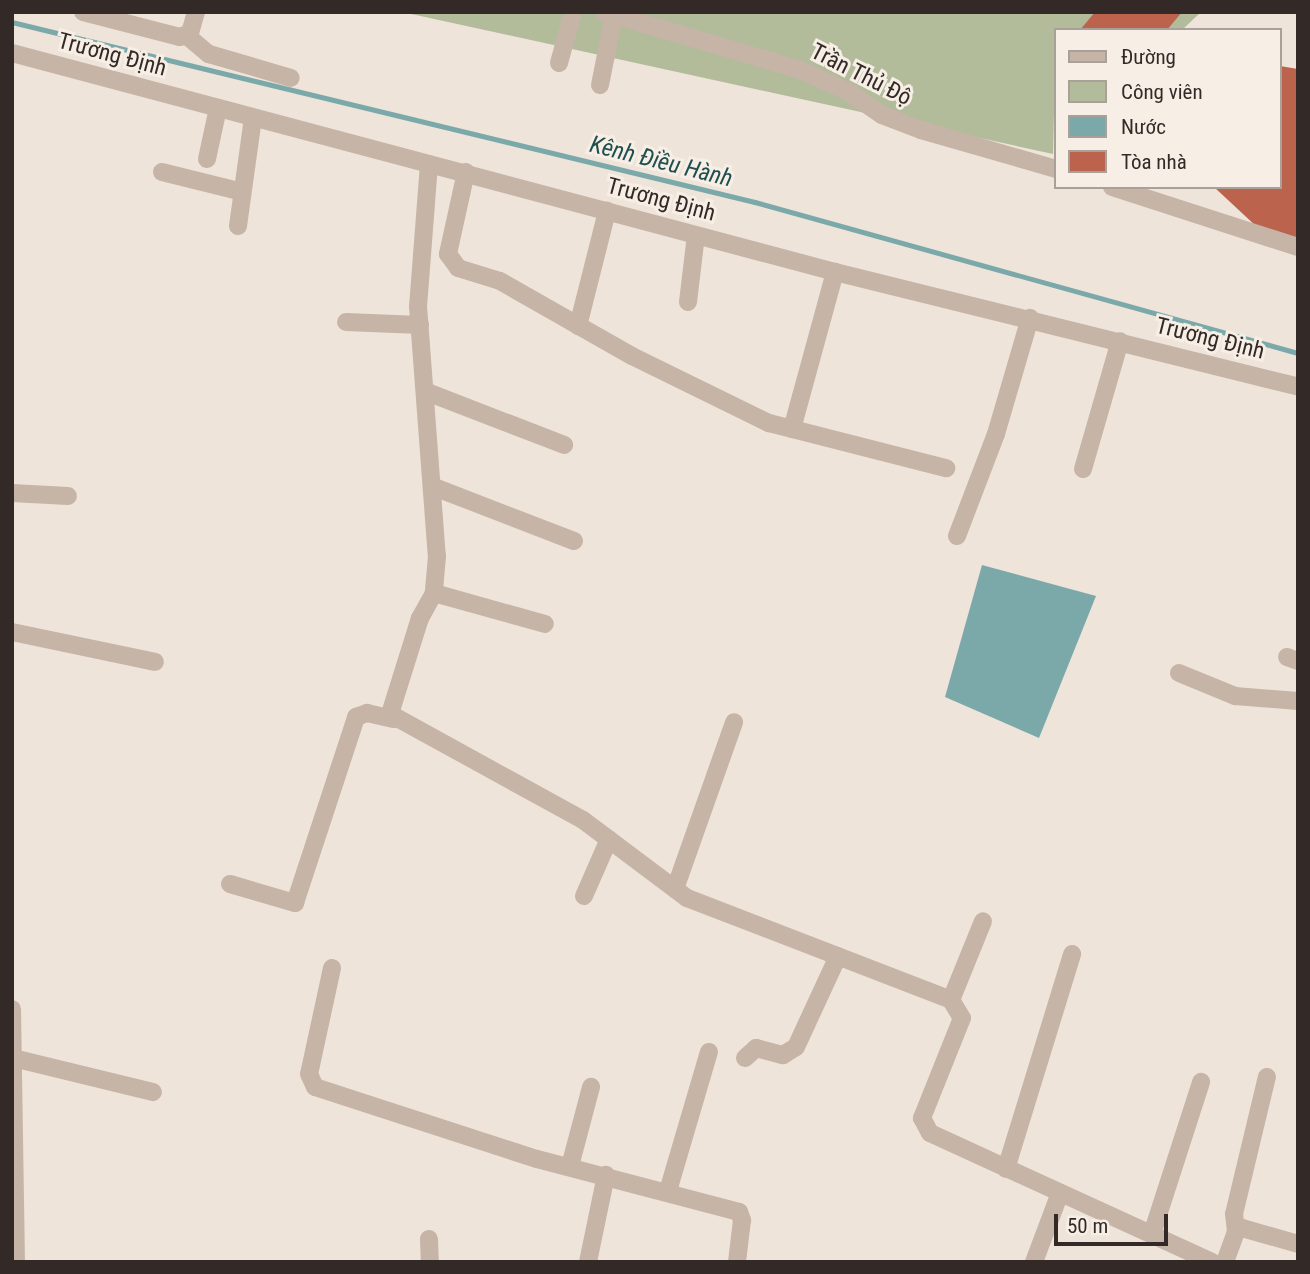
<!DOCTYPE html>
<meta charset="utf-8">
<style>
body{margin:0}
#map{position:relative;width:1310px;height:1274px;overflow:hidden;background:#efe4da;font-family:"Roboto Condensed",sans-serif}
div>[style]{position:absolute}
.green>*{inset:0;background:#b2bc9b}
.water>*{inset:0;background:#7ba9a9}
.stream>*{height:4.5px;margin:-2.25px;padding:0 2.25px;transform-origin:2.25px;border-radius:2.25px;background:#7ba9a9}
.building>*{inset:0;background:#bb634c}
.minor>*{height:18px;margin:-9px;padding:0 9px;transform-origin:9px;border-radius:9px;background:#c6b4a7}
span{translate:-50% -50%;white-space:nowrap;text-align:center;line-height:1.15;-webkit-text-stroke:6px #f7eee5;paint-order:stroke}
.street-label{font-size:23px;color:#332a27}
.water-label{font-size:24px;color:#204f50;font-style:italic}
.frame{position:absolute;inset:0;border:14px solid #332a27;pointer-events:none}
.legend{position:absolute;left:1054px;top:28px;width:228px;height:161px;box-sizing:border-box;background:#f7eee5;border:2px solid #a9a099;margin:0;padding:9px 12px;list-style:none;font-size:21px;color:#332a27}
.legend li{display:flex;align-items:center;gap:14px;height:35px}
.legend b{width:35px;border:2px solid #a9a099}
.scale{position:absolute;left:1054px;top:1214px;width:114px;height:32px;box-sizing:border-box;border:4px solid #332a27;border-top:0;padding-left:9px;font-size:21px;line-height:24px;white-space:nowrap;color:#332a27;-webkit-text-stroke:5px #f7eee5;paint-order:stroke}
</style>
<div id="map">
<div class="green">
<i style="clip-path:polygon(402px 12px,1201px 12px,1182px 30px,1056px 30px,1053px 154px)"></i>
</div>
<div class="water">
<i style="clip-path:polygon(982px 565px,1096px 596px,1039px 738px,945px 697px)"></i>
</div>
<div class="stream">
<i style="left:12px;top:22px;width:764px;rotate:13.62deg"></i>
<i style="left:755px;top:202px;width:564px;rotate:15.54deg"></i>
</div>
<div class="building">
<i style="clip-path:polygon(1095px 12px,1182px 12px,1167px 30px,1080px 30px)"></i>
<i style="clip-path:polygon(1280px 66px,1298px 69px,1298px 241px,1257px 227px,1214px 187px,1280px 187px)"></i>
</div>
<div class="minor">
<i style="left:83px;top:12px;width:100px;rotate:14.5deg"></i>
<i style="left:180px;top:37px;width:11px;rotate:-22deg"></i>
<i style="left:190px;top:33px;width:22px;rotate:-74deg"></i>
<i style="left:604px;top:12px;width:202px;rotate:16.4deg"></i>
<i style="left:798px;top:69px;width:54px;rotate:24.2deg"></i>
<i style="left:847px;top:91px;width:42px;rotate:34.4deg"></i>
<i style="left:882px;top:115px;width:42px;rotate:21deg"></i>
<i style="left:921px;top:130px;width:141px;rotate:16.1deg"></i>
<i style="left:186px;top:35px;width:30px;rotate:40deg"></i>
<i style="left:209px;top:54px;width:85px;rotate:16.3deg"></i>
<i style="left:12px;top:53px;width:852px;rotate:14.9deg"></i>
<i style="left:835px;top:272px;width:477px;rotate:13.9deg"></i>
<i style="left:559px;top:63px;width:53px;rotate:-74.6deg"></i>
<i style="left:600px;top:85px;width:71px;rotate:-78.7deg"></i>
<i style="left:207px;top:159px;width:52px;rotate:-77.8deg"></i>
<i style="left:429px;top:164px;width:142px;rotate:94.4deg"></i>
<i style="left:418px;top:306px;width:251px;rotate:85.7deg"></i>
<i style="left:437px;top:556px;width:37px;rotate:95deg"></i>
<i style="left:434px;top:593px;width:29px;rotate:119deg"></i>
<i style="left:420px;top:618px;width:101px;rotate:107.4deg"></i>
<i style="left:390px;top:714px;width:220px;rotate:28.8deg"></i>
<i style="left:583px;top:820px;width:130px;rotate:36.9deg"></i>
<i style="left:687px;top:898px;width:283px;rotate:21.1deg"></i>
<i style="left:951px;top:1000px;width:21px;rotate:59deg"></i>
<i style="left:962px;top:1018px;width:108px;rotate:111.8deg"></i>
<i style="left:922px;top:1118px;width:17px;rotate:62deg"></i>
<i style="left:930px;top:1133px;width:310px;rotate:24.6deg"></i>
<i style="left:162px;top:172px;width:82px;rotate:14deg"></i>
<i style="left:466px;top:172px;width:84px;rotate:102.4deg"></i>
<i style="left:448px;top:254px;width:17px;rotate:54deg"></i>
<i style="left:458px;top:268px;width:44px;rotate:17.2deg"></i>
<i style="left:500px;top:281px;width:152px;rotate:29.6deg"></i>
<i style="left:632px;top:356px;width:153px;rotate:26.1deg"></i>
<i style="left:769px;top:423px;width:183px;rotate:14.3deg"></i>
<i style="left:1112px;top:187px;width:195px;rotate:17.9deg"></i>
<i style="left:238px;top:226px;width:109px;rotate:-82.1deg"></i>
<i style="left:688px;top:302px;width:67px;rotate:-83.2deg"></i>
<i style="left:346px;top:322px;width:74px;rotate:2.3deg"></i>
<i style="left:578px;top:326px;width:119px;rotate:-75.8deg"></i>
<i style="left:427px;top:392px;width:147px;rotate:21.1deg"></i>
<i style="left:792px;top:429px;width:163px;rotate:-74.7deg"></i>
<i style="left:1083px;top:469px;width:133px;rotate:-73.9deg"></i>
<i style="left:434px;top:487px;width:150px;rotate:21.1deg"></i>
<i style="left:12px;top:493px;width:56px;rotate:3.1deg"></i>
<i style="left:957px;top:536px;width:109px;rotate:-69.1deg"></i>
<i style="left:996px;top:434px;width:121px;rotate:-73.7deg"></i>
<i style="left:434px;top:593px;width:115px;rotate:15.6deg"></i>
<i style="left:12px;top:632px;width:146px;rotate:11.8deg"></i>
<i style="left:1287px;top:657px;width:12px;rotate:20deg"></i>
<i style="left:1179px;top:673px;width:61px;rotate:22.3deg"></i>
<i style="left:1235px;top:696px;width:63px;rotate:4.5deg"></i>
<i style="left:230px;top:884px;width:68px;rotate:16.3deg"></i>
<i style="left:295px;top:903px;width:196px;rotate:-71.8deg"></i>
<i style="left:356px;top:717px;width:12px;rotate:-20deg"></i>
<i style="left:367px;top:713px;width:27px;rotate:13deg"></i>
<i style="left:675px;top:889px;width:177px;rotate:-70.5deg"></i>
<i style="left:584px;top:896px;width:62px;rotate:-66.3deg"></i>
<i style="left:332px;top:968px;width:108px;rotate:102.2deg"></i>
<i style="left:309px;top:1074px;width:14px;rotate:65deg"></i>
<i style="left:315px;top:1087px;width:233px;rotate:18deg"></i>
<i style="left:537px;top:1159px;width:209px;rotate:14.7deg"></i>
<i style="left:739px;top:1212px;width:9px;rotate:69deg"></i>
<i style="left:742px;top:1220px;width:42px;rotate:96.8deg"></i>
<i style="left:951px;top:1000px;width:85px;rotate:-67.9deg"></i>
<i style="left:12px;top:1009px;width:253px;rotate:89.1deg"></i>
<i style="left:13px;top:1058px;width:144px;rotate:13.7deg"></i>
<i style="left:745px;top:1058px;width:15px;rotate:-42deg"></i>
<i style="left:756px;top:1048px;width:28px;rotate:15deg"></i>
<i style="left:783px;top:1055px;width:15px;rotate:-32deg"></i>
<i style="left:796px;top:1047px;width:100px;rotate:-65.2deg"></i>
<i style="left:570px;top:1166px;width:82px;rotate:-75.1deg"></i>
<i style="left:1006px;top:1169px;width:225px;rotate:-72.9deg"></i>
<i style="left:668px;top:1191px;width:145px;rotate:-73.6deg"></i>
<i style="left:1236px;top:1232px;width:18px;rotate:-96deg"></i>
<i style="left:1234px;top:1214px;width:141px;rotate:-76.5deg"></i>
<i style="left:1152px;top:1234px;width:160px;rotate:-72.1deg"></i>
<i style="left:429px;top:1239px;width:23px;rotate:88deg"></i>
<i style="left:588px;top:1262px;width:89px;rotate:-78.3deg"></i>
<i style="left:1034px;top:1262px;width:74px;rotate:-69.4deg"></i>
<i style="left:1225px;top:1262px;width:32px;rotate:-70deg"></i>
<i style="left:1236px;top:1232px;width:7px;rotate:-34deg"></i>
<i style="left:1242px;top:1228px;width:58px;rotate:15.9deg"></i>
</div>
<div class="street-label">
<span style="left:112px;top:55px;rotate:15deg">Trương Định</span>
<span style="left:861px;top:75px;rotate:27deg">Trần Thủ Độ</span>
<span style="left:661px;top:200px;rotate:15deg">Trương Định</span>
<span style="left:1210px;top:339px;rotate:14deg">Trương Định</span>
</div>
<div class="water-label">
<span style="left:661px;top:162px;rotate:14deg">Kênh Điều Hành</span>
</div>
<div class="frame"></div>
<ul class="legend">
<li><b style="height:9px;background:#c6b4a7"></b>Đường</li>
<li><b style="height:19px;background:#b2bc9b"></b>Công viên</li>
<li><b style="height:19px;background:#7ba9a9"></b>Nước</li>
<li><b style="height:19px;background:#bb634c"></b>Tòa nhà</li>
</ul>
<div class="scale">50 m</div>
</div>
